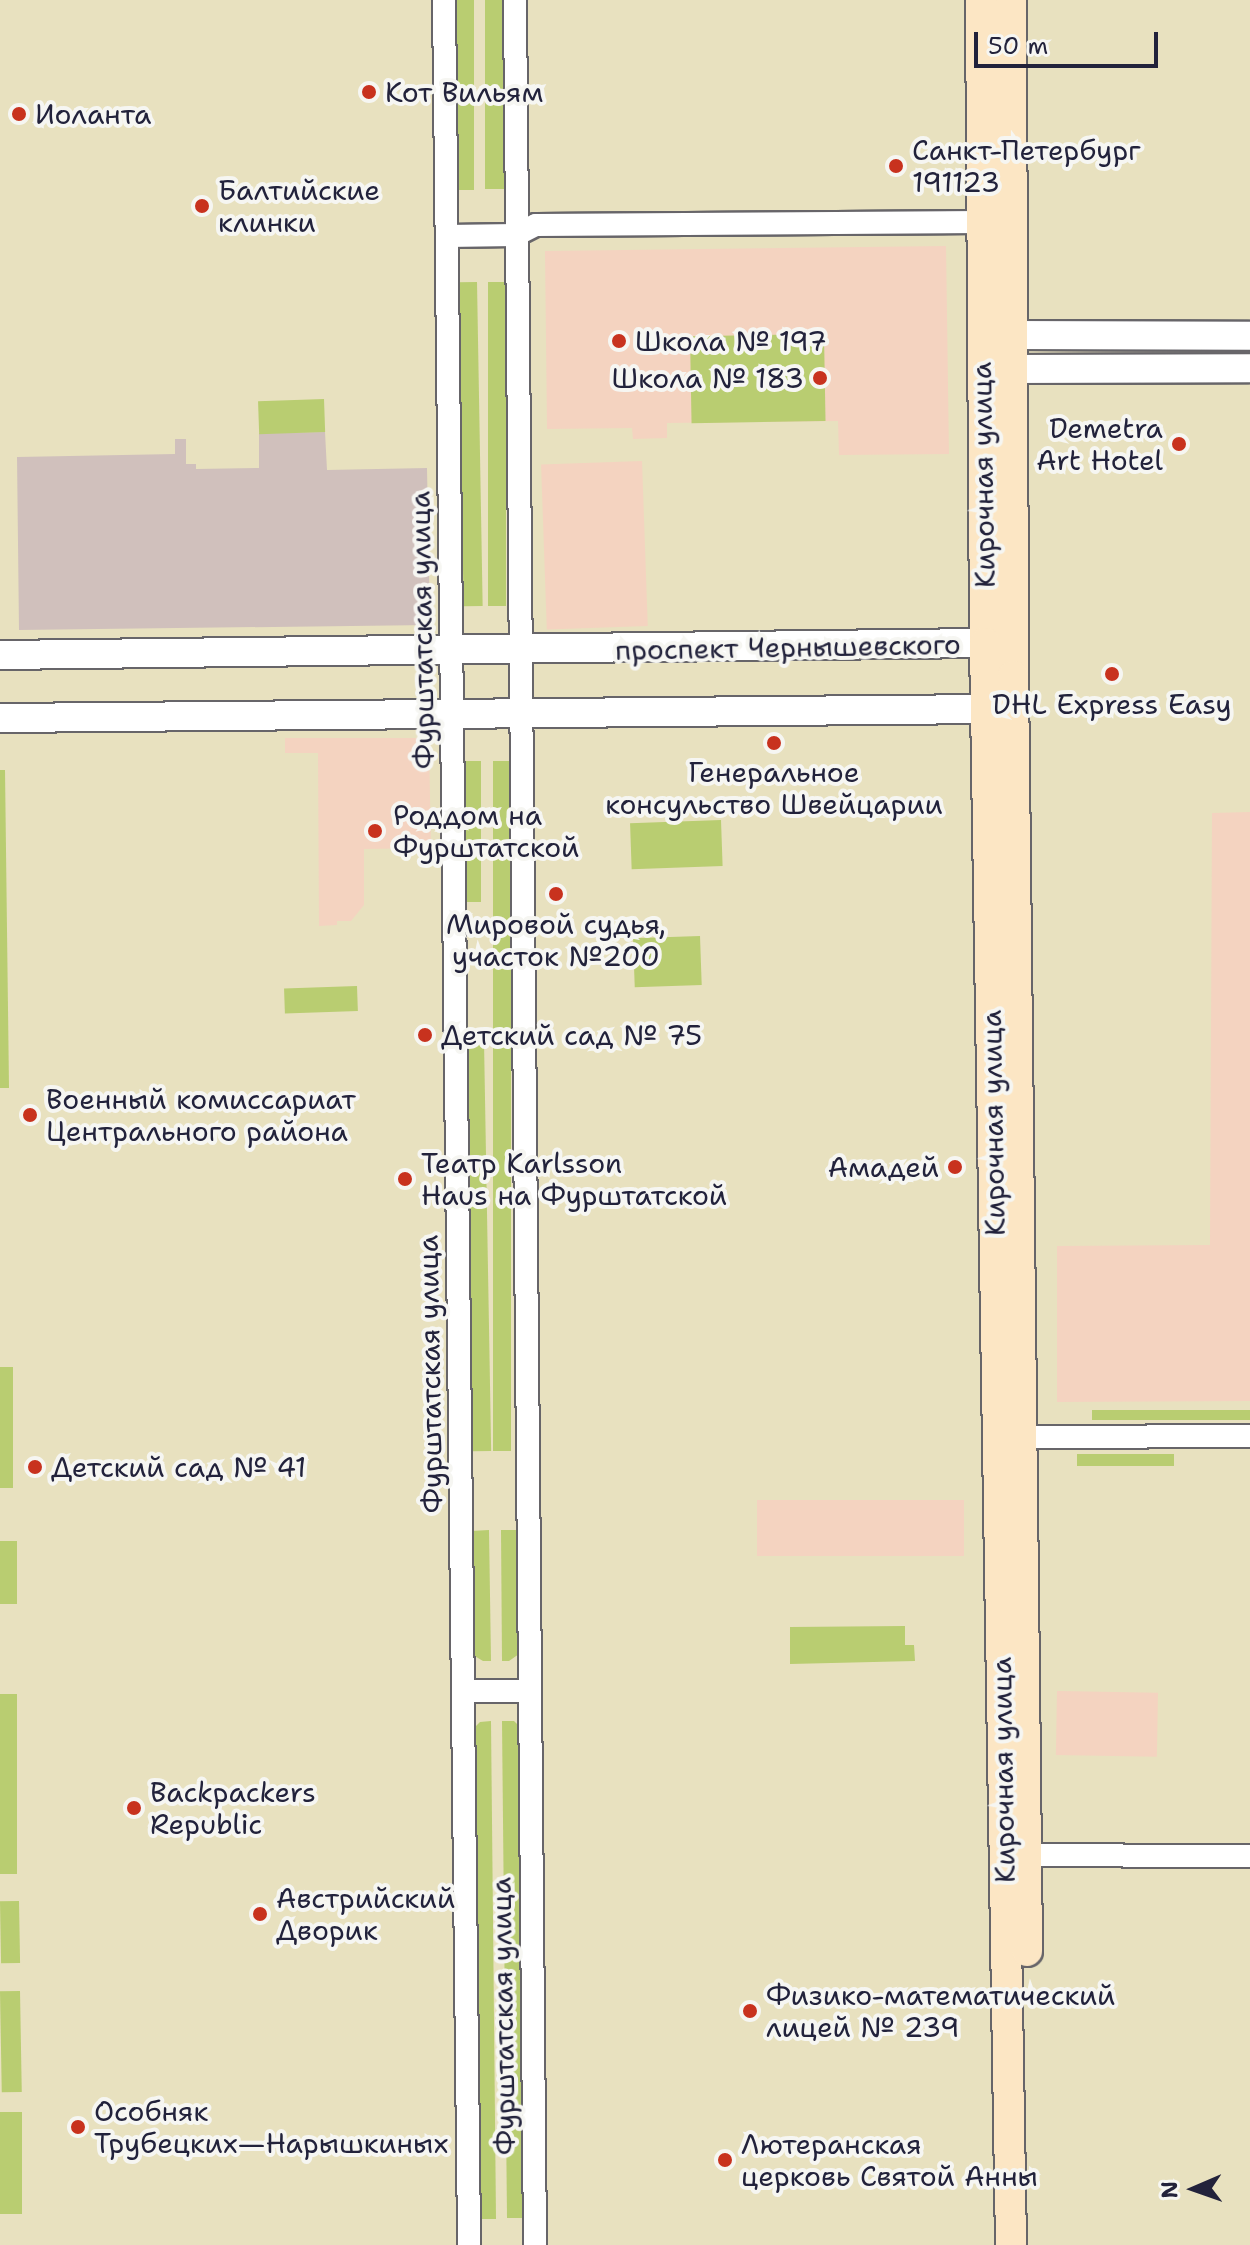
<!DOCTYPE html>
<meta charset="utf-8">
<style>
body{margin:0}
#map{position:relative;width:1250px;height:2245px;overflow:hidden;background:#e8e1bf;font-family:"Shantell Sans",sans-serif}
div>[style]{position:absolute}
.built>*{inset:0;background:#f4d3c0;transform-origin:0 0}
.industrial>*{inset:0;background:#d0c0bc}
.green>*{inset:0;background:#b9cd71;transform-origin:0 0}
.roads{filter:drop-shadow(2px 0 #676569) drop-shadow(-2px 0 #676569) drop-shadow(0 2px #676569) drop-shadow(0 -2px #676569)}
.minor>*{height:22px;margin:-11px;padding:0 11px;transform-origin:11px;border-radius:11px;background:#fff}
.tertiary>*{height:28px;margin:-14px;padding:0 14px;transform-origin:14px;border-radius:14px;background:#fff}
.secondary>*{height:30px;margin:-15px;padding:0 15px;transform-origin:15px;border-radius:15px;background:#fce6c4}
.dots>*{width:22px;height:22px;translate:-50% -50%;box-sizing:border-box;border:4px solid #f6f6f2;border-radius:50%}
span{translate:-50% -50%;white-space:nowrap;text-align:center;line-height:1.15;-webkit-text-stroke:8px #f6f6f2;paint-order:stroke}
.poi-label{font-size:28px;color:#22223b}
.left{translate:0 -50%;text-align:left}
.right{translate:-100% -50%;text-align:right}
.street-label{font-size:28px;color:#22223b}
.north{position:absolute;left:1154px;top:2149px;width:80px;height:80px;-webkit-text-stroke:6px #f6f6f2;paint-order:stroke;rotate:268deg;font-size:22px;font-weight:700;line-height:32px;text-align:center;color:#22223b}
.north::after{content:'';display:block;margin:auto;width:28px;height:36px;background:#22223b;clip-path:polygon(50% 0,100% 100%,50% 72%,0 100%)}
.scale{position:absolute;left:974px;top:32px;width:184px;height:36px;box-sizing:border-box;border:4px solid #22223b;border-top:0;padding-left:10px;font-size:24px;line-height:28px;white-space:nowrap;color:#22223b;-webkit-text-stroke:6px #f6f6f2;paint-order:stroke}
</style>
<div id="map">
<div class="built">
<i style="clip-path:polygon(946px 246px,949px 454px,839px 455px,838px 421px,667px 423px,667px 438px,633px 439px,632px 428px,547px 429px,545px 251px)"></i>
<i style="left:642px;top:461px;width:165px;height:101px;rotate:88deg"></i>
<i style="clip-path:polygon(285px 738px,417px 738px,429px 746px,431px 848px,364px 849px,364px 905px,351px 921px,337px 921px,337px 925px,319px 926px,318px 753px,285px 753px)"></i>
<i style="clip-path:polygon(1250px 812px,1250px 1401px,1057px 1402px,1057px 1246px,1210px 1245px,1212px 813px)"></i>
<i style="left:757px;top:1500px;width:207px;height:56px"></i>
<i style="left:1057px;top:1691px;width:101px;height:64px;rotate:1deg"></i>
</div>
<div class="industrial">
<i style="clip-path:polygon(325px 432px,327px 470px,427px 468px,430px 625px,19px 630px,17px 457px,175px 454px,175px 439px,186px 439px,186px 464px,196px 464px,196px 469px,259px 468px,259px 433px)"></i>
</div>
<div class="green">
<i style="left:454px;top:0;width:20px;height:190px"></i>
<i style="left:485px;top:0;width:19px;height:189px"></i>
<i style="left:477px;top:282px;width:324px;height:19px;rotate:89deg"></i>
<i style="left:488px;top:282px;width:18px;height:324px"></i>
<i style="left:824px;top:334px;width:87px;height:134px;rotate:89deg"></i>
<i style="left:324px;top:399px;width:33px;height:66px;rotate:88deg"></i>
<i style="left:463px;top:761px;width:18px;height:141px"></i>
<i style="left:493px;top:761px;width:18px;height:690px"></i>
<i style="clip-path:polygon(0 770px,5px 770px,9px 1088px,0 1088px)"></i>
<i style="left:721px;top:820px;width:46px;height:91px;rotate:88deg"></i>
<i style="left:700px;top:936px;width:49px;height:67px;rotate:88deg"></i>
<i style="left:357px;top:986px;width:25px;height:73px;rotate:88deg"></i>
<i style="left:484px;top:1041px;width:410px;height:19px;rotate:89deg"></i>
<i style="left:0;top:1367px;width:13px;height:121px"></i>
<i style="left:1092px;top:1410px;width:158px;height:10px"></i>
<i style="left:1077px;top:1454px;width:97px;height:12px"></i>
<i style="clip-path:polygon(489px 1530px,491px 1661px,483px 1661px,473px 1655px,471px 1531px)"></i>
<i style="clip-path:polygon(501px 1530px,519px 1530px,519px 1654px,509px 1661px,502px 1661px)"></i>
<i style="left:0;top:1541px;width:17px;height:63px"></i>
<i style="clip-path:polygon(905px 1626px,905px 1645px,914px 1645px,915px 1661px,790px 1664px,790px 1627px)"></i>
<i style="left:0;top:1694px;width:17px;height:180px"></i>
<i style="clip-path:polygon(491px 1721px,496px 2219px,478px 2219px,474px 1728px,480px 1722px)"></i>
<i style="clip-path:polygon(502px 1721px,514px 1721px,520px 1727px,526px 2218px,507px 2218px)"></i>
<i style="left:19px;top:1901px;width:62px;height:19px;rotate:89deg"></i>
<i style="left:20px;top:1991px;width:101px;height:20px;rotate:89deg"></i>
<i style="left:0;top:2112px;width:22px;height:102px"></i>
</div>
<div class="roads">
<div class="minor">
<i style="left:444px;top:0;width:2245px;rotate:89.36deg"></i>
<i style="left:515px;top:0;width:2245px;rotate:89.49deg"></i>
<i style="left:447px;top:236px;width:69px;rotate:-0.8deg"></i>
<i style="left:516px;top:235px;width:22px;rotate:-27deg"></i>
<i style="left:536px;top:225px;width:445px;rotate:-0.4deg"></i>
<i style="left:1007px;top:1437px;width:243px;rotate:-0.2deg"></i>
<i style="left:463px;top:1691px;width:67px"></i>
<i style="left:1026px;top:1855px;width:224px;rotate:0.3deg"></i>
</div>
<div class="tertiary">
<i style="left:994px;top:346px;width:22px;rotate:-30deg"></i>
<i style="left:1013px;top:335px;width:237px;rotate:0.2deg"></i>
<i style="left:993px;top:359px;width:22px;rotate:27deg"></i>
<i style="left:1013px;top:369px;width:237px;rotate:-0.2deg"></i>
<i style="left:0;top:655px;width:985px;rotate:-0.7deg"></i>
<i style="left:0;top:718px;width:986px;rotate:-0.52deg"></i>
<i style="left:986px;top:709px;width:21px;rotate:-53deg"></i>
</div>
<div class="secondary">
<i style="left:981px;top:0;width:643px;rotate:89.64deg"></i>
<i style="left:985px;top:643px;width:1602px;rotate:89.07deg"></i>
<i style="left:1011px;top:0;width:676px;rotate:89.83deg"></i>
<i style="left:1013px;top:676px;width:1275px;rotate:89.37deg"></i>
</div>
</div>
<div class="dots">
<i style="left:369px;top:92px;background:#c8321e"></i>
<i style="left:19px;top:114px;background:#c8321e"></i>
<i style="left:896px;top:166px;background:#c8321e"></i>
<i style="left:202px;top:206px;background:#c8321e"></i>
<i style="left:619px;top:341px;background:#c8321e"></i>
<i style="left:820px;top:378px;background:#c8321e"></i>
<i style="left:1179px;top:444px;background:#c8321e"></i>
<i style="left:1112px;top:674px;background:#c8321e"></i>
<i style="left:774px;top:743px;background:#c8321e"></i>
<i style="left:375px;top:831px;background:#c8321e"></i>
<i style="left:556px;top:894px;background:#c8321e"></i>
<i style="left:425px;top:1035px;background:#c8321e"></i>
<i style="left:30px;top:1115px;background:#c8321e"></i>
<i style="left:955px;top:1167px;background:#c8321e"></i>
<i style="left:405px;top:1179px;background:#c8321e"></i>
<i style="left:35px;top:1467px;background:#c8321e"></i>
<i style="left:134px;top:1808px;background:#c8321e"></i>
<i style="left:260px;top:1914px;background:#c8321e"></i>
<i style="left:750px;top:2011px;background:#c8321e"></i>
<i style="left:78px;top:2127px;background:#c8321e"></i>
<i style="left:725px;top:2160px;background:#c8321e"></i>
</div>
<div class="poi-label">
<span class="left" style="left:385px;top:92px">Кот Вильям</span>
<span class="left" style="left:35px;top:114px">Иоланта</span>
<span class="left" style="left:912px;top:166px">Санкт-Петербург<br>191123</span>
<span class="left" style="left:218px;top:206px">Балтийские<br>клинки</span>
<span class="left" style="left:635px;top:341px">Школа № 197</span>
<span class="right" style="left:804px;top:378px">Школа № 183</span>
<span class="right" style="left:1163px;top:444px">Demetra<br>Art Hotel</span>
<span style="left:1112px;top:704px">DHL Express Easy</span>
<span style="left:774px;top:788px">Генеральное<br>консульство Швейцарии</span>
<span class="left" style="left:393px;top:831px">Роддом на<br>Фурштатской</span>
<span style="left:556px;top:940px">Мировой судья,<br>участок №200</span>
<span class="left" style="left:441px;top:1035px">Детский сад № 75</span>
<span class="left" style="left:46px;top:1115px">Военный комиссариат<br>Центрального района</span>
<span class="left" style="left:421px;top:1179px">Театр Karlsson<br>Haus на Фурштатской</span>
<span class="right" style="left:939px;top:1167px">Амадей</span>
<span class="left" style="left:51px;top:1467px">Детский сад № 41</span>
<span class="left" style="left:150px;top:1808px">Backpackers<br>Republic</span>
<span class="left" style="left:276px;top:1914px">Австрийский<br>Дворик</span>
<span class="left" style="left:766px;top:2011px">Физико-математический<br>лицей № 239</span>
<span class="left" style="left:94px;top:2127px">Особняк<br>Трубецких—Нарышкиных</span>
<span class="left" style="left:741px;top:2160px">Лютеранская<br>церковь Святой Анны</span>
</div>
<div class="street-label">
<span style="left:983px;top:475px;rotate:-91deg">Кирочная улица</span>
<span style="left:422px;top:630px;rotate:-91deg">Фурштатская улица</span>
<span style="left:788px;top:647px;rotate:-1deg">проспект Чернышевского</span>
<span style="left:993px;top:1123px;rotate:-91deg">Кирочная улица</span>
<span style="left:430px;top:1374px;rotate:-91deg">Фурштатская улица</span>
<span style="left:1003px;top:1770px;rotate:-91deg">Кирочная улица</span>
<span style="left:503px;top:2016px;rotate:-91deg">Фурштатская улица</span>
</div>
<div class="north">N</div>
<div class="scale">50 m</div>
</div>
